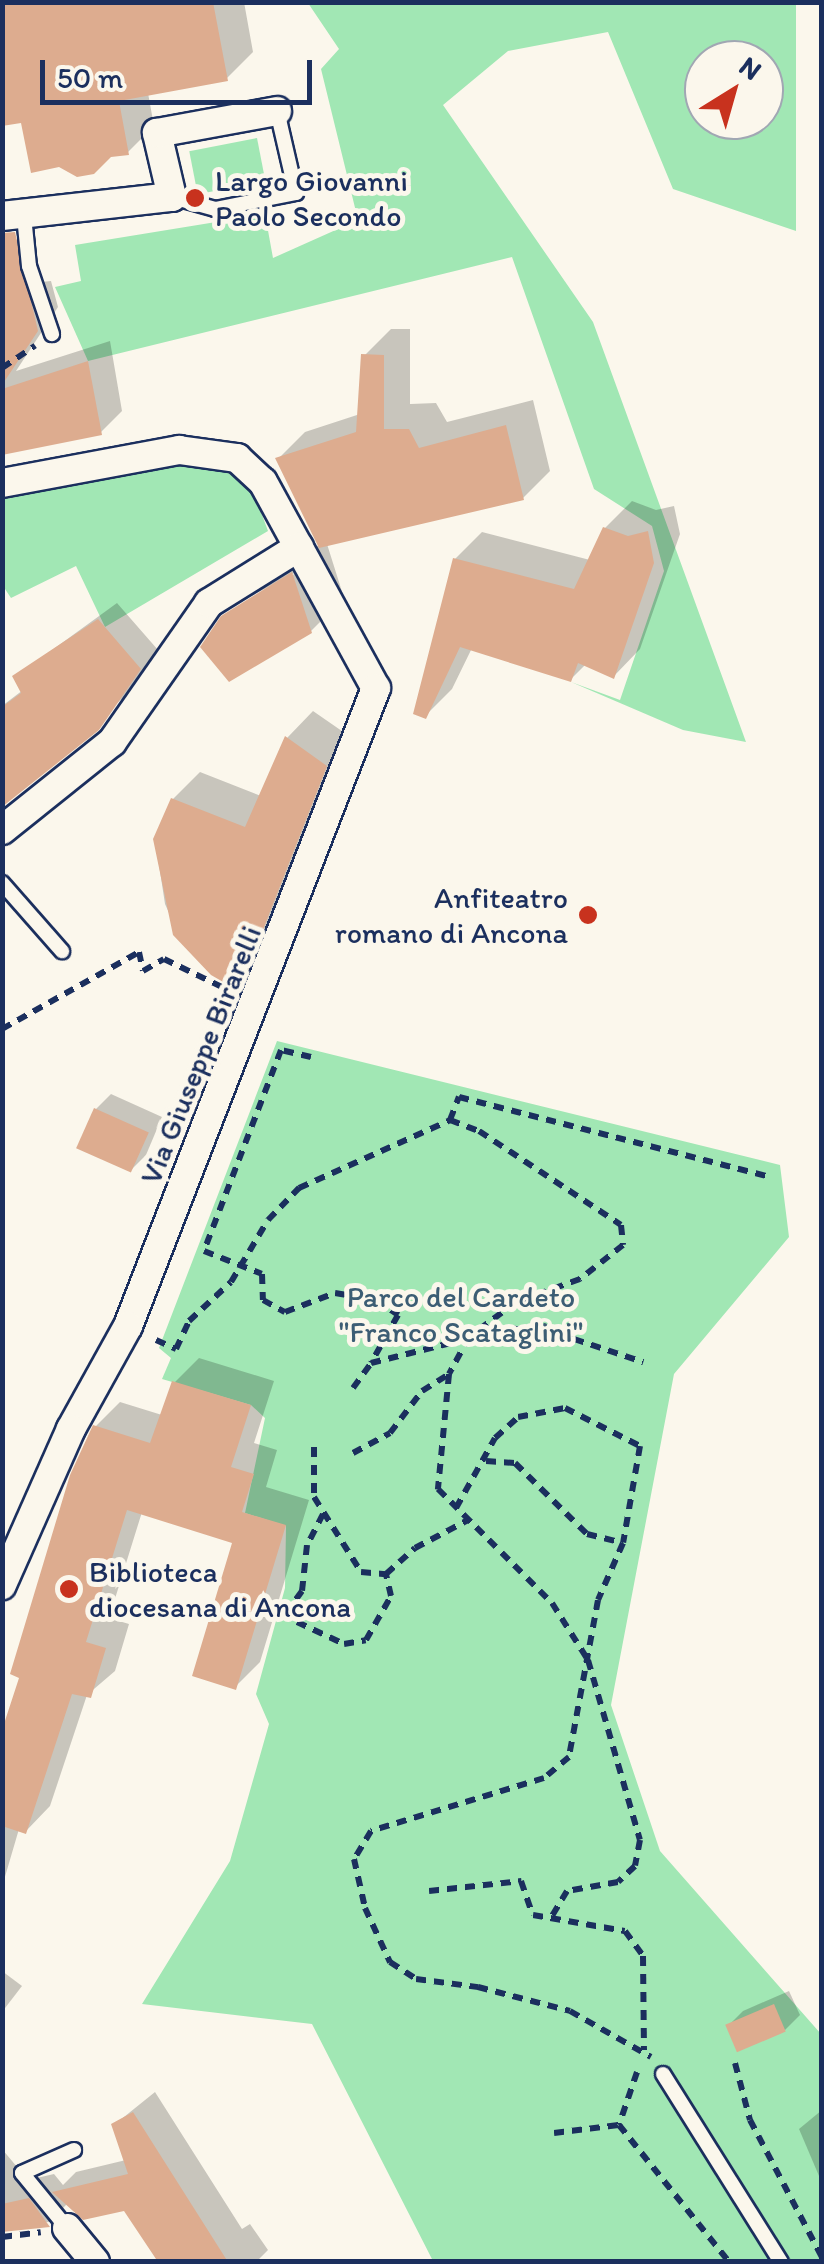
<!DOCTYPE html>
<style>
body{margin:0}
#map{position:relative;width:824px;height:2264px;overflow:hidden;background:#fbf7ec;font-family:Itim,sans-serif}
div>[style]{position:absolute}
.green>*{inset:0;background:#a1e7b4;transform-origin:0 0}
.shadow>*{inset:0;background:#0003}
.building>*{inset:0;background:#ddac8f;transform-origin:0 0}
.path>*{height:6px;margin-top:-3px;transform-origin:0;background:repeating-linear-gradient(90deg,#1b2f5e 0 10px,transparent 0 18px)}
.roads{filter:drop-shadow(2px 0 #1b2f5e) drop-shadow(-2px 0 #1b2f5e) drop-shadow(0 2px #1b2f5e) drop-shadow(0 -2px #1b2f5e)}
.service>*{height:14px;margin:-7px;padding:0 7px;transform-origin:7px;border-radius:7px;background:#fbf7ec}
.minor>*{height:28px;margin:-14px;padding:0 14px;transform-origin:14px;border-radius:14px;background:#fbf7ec}
.dots>*{width:28px;height:28px;translate:-50% -50%;box-sizing:border-box;border:5px solid #fbf7ec;border-radius:50%}
span{translate:-50% -50%;white-space:nowrap;text-align:center;line-height:1.15;-webkit-text-stroke:10px #fbf7ec;paint-order:stroke}
.poi-label{font-size:30px;color:#1b2f5e}
.left{translate:0 -50%;text-align:left}
.right{translate:-100% -50%;text-align:right}
.street-label{font-size:30px;color:#1b2f5e}
.park-label{font-size:30px;color:#3c5d74}
.frame{position:absolute;inset:0;border:5px solid #1b2f5e;pointer-events:none}
.north{position:absolute;left:684px;top:40px;width:100px;height:100px;box-sizing:border-box;background:#fbf7ec;border:2px solid #a1a7b3;border-radius:50%;rotate:37deg;font-size:28px;font-weight:700;line-height:40px;text-align:center;color:#1b2f5e}
.north::after{content:'';display:block;margin:auto;width:35px;height:45px;background:#c8321e;clip-path:polygon(50% 0,100% 100%,50% 72%,0 100%)}
.scale{position:absolute;left:40px;top:60px;width:272px;height:45px;box-sizing:border-box;border:5px solid #1b2f5e;border-top:0;padding-left:12px;font-size:30px;line-height:35px;white-space:nowrap;color:#1b2f5e;-webkit-text-stroke:8px #fbf7ec;paint-order:stroke}
</style>
<div id="map">
<div class="green">
<i style="clip-path:polygon(evenodd,308px 3px,796px 3px,796px 231px,673px 189px,608px 32px,508px 51px,443px 105px,593px 322px,746px 742px,683px 730px,571px 682px,620px 700px,664px 571px,652px 526px,594px 489px,512px 257px,88px 361px,55px 287px,81px 281px,75px 245px,265px 214px,273px 258px,358px 220px,321px 69px,339px 49px,308px 3px,764px 60px,764px 120px,704px 120px,704px 60px,764px 60px)"></i>
<i style="left:257px;top:138px;width:44px;height:69px;rotate:79deg"></i>
<i style="clip-path:polygon(194px 457px,223px 460px,249px 480px,268px 531px,105px 627px,76px 566px,11px 598px,3px 586px,2px 494px)"></i>
<i style="clip-path:polygon(277px 1041px,780px 1165px,789px 1237px,674px 1374px,611px 1705px,660px 1851px,821px 2034px,821px 2261px,433px 2261px,312px 2024px,142px 2004px,230px 1861px,269px 1724px,256px 1694px,285px 1588px,286px 1526px,245px 1513px,265px 1418px,251px 1405px,162px 1379px,171px 1358px,159px 1348px)"></i>
</div>
<div class="shadow">
<i style="clip-path:polygon(2px 2px,244px 2px,253px 52px,227px 78px,148px 93px,154px 126px,128px 152px)"></i>
<i style="clip-path:polygon(51px 281px,58px 307px,16px 371px,110px 341px,122px 411px,100px 433px,2px 452px,2px 286px)"></i>
<i style="clip-path:polygon(391px 329px,410px 329px,410px 404px,436px 403px,447px 422px,533px 400px,550px 471px,523px 498px,327px 544px,344px 598px,311px 631px,223px 618px,304px 568px,238px 603px,320px 544px,278px 459px,305px 432px,360px 414px,364px 356px)"></i>
<i style="clip-path:polygon(632px 501px,656px 510px,674px 506px,680px 534px,640px 649px,614px 676px,586px 664px,571px 679px,472px 648px,452px 689px,425px 716px,455px 559px,482px 532px,590px 560px,605px 528px)"></i>
<i style="clip-path:polygon(117px 603px,158px 650px,125px 696px,6px 800px,2px 812px,2px 706px,23px 690px,15px 677px)"></i>
<i style="clip-path:polygon(313px 711px,352px 738px,266px 961px,239px 988px,183px 944px,165px 904px,155px 839px,173px 799px,200px 772px,261px 796px,287px 738px)"></i>
<i style="clip-path:polygon(111px 1094px,162px 1117px,146px 1155px,131px 1170px,96px 1109px)"></i>
<i style="clip-path:polygon(199px 1358px,274px 1381px,254px 1443px,277px 1450px,266px 1487px,309px 1500px,260px 1662px,235px 1687px,235px 1541px,142px 1512px,109px 1618px,129px 1624px,115px 1671px,87px 1695px,50px 1806px,26px 1831px,19px 1829px,2px 1887px,2px 1738px,95px 1427px,120px 1402px,162px 1415px,174px 1383px)"></i>
<i style="clip-path:polygon(2px 1971px,22px 1986px,2px 2012px)"></i>
<i style="clip-path:polygon(789px 1991px,800px 2015px,785px 2030px,728px 2026px,743px 2011px)"></i>
<i style="clip-path:polygon(155px 2092px,242px 2229px,250px 2224px,268px 2250px,256px 2262px,161px 2262px,125px 2208px,68px 2203px,49px 2222px,2px 2227px,2px 2149px,28px 2180px,54px 2174px,63px 2185px,76px 2172px,126px 2160px,114px 2125px)"></i>
<i style="clip-path:polygon(822px 2110px,822px 2183px,799px 2129px)"></i>
</div>
<div class="building">
<i style="clip-path:polygon(2px 2px,213px 2px,228px 81px,119px 101px,129px 155px,111px 157px,94px 174px,77px 177px,59px 167px,31px 173px,21px 123px,2px 126px)"></i>
<i style="clip-path:polygon(15px 232px,38px 331px,2px 385px,2px 233px)"></i>
<i style="clip-path:polygon(361px 354px,384px 355px,384px 429px,409px 429px,419px 448px,506px 425px,524px 500px,319px 548px,275px 458px,356px 432px)"></i>
<i style="clip-path:polygon(88px 361px,102px 435px,2px 455px,2px 389px)"></i>
<i style="clip-path:polygon(603px 527px,628px 536px,648px 531px,654px 563px,614px 679px,578px 663px,571px 682px,460px 647px,426px 719px,413px 714px,453px 558px,574px 589px)"></i>
<i style="clip-path:polygon(292px 572px,312px 633px,229px 682px,200px 647px,221px 616px)"></i>
<i style="clip-path:polygon(98px 619px,141px 669px,99px 730px,2px 807px,2px 707px,21px 693px,12px 676px)"></i>
<i style="clip-path:polygon(285px 736px,327px 766px,239px 991px,211px 975px,173px 935px,153px 839px,171px 798px,245px 827px)"></i>
<i style="left:94px;top:1108px;width:60px;height:44px;rotate:24deg"></i>
<i style="clip-path:polygon(172px 1381px,251px 1405px,231px 1467px,254px 1474px,242px 1512px,286px 1525px,236px 1690px,192px 1676px,232px 1543px,127px 1510px,86px 1642px,106px 1648px,91px 1698px,72px 1694px,26px 1834px,2px 1826px,2px 1730px,19px 1678px,10px 1674px,70px 1475px,93px 1425px,150px 1443px)"></i>
<i style="left:774px;top:2004px;width:30px;height:53px;rotate:67deg"></i>
<i style="clip-path:polygon(133px 2112px,228px 2262px,158px 2262px,124px 2211px,83px 2220px,52px 2192px,128px 2174px,111px 2124px)"></i>
<i style="clip-path:polygon(29px 2198px,50px 2227px,2px 2232px,2px 2204px)"></i>
</div>
<div class="path">
<i style="left:2px;top:368px;width:40px;rotate:-34deg"></i>
<i style="left:2px;top:1029px;width:157px;rotate:-29.3deg"></i>
<i style="left:139px;top:952px;width:19px;rotate:78deg"></i>
<i style="left:143px;top:971px;width:24px;rotate:-30deg"></i>
<i style="left:164px;top:959px;width:71px;rotate:25.8deg"></i>
<i style="left:311px;top:1057px;width:31px;rotate:-167deg"></i>
<i style="left:281px;top:1050px;width:215px;rotate:111deg"></i>
<i style="left:204px;top:1251px;width:62px;rotate:21.6deg"></i>
<i style="left:262px;top:1274px;width:26px;rotate:88deg"></i>
<i style="left:263px;top:1300px;width:25px;rotate:29deg"></i>
<i style="left:285px;top:1312px;width:53px;rotate:-20.8deg"></i>
<i style="left:335px;top:1293px;width:42px;rotate:9.7deg"></i>
<i style="left:376px;top:1300px;width:27px;rotate:34deg"></i>
<i style="left:398px;top:1315px;width:55px;rotate:119.4deg"></i>
<i style="left:371px;top:1363px;width:143px;rotate:-14.1deg"></i>
<i style="left:510px;top:1328px;width:65px;rotate:9.8deg"></i>
<i style="left:574px;top:1339px;width:73px;rotate:18.4deg"></i>
<i style="left:450px;top:1120px;width:25px;rotate:-69deg"></i>
<i style="left:459px;top:1097px;width:318px;rotate:14.4deg"></i>
<i style="left:156px;top:1340px;width:22px;rotate:24deg"></i>
<i style="left:176px;top:1349px;width:31px;rotate:-65deg"></i>
<i style="left:189px;top:1321px;width:57px;rotate:-42.9deg"></i>
<i style="left:231px;top:1282px;width:72px;rotate:-59.2deg"></i>
<i style="left:268px;top:1220px;width:45px;rotate:-45.9deg"></i>
<i style="left:299px;top:1188px;width:166px;rotate:-24.2deg"></i>
<i style="left:450px;top:1120px;width:31px;rotate:21deg"></i>
<i style="left:479px;top:1131px;width:170px;rotate:33.5deg"></i>
<i style="left:621px;top:1225px;width:20px;rotate:84deg"></i>
<i style="left:623px;top:1245px;width:55px;rotate:141.7deg"></i>
<i style="left:580px;top:1279px;width:68px;rotate:160.2deg"></i>
<i style="left:516px;top:1302px;width:59px;rotate:143.3deg"></i>
<i style="left:469px;top:1337px;width:42px;rotate:118.4deg"></i>
<i style="left:449px;top:1374px;width:116px;rotate:95.5deg"></i>
<i style="left:438px;top:1489px;width:161px;rotate:45deg"></i>
<i style="left:552px;top:1603px;width:67px;rotate:57.7deg"></i>
<i style="left:588px;top:1660px;width:187px;rotate:73.9deg"></i>
<i style="left:640px;top:1840px;width:26px;rotate:101deg"></i>
<i style="left:635px;top:1866px;width:23px;rotate:137deg"></i>
<i style="left:618px;top:1882px;width:52px;rotate:170deg"></i>
<i style="left:567px;top:1891px;width:31px;rotate:121deg"></i>
<i style="left:353px;top:1388px;width:31px;rotate:-54deg"></i>
<i style="left:314px;top:1447px;width:50px;rotate:90deg"></i>
<i style="left:314px;top:1497px;width:89px;rotate:57.9deg"></i>
<i style="left:361px;top:1572px;width:25px;rotate:5deg"></i>
<i style="left:386px;top:1574px;width:39px;rotate:-42deg"></i>
<i style="left:415px;top:1548px;width:60px;rotate:-27.8deg"></i>
<i style="left:353px;top:1453px;width:42px;rotate:-28.4deg"></i>
<i style="left:390px;top:1433px;width:53px;rotate:-52.7deg"></i>
<i style="left:422px;top:1391px;width:31px;rotate:-32deg"></i>
<i style="left:486px;top:1461px;width:29px;rotate:4deg"></i>
<i style="left:515px;top:1463px;width:101px;rotate:44.6deg"></i>
<i style="left:587px;top:1534px;width:37px;rotate:14deg"></i>
<i style="left:456px;top:1508px;width:80px;rotate:-60.9deg"></i>
<i style="left:495px;top:1438px;width:31px;rotate:-42deg"></i>
<i style="left:518px;top:1417px;width:48px;rotate:-10.8deg"></i>
<i style="left:565px;top:1408px;width:84px;rotate:26.9deg"></i>
<i style="left:640px;top:1446px;width:98px;rotate:99.9deg"></i>
<i style="left:623px;top:1543px;width:62px;rotate:113.7deg"></i>
<i style="left:598px;top:1600px;width:160px;rotate:100.5deg"></i>
<i style="left:569px;top:1757px;width:33px;rotate:140deg"></i>
<i style="left:544px;top:1778px;width:181px;rotate:163deg"></i>
<i style="left:371px;top:1831px;width:33px;rotate:121deg"></i>
<i style="left:354px;top:1859px;width:50px;rotate:77.3deg"></i>
<i style="left:365px;top:1908px;width:60px;rotate:65.2deg"></i>
<i style="left:390px;top:1962px;width:31px;rotate:33deg"></i>
<i style="left:416px;top:1979px;width:63px;rotate:7.4deg"></i>
<i style="left:478px;top:1987px;width:95px;rotate:14.6deg"></i>
<i style="left:570px;top:2011px;width:93px;rotate:29.6deg"></i>
<i style="left:323px;top:1514px;width:35px;rotate:117deg"></i>
<i style="left:307px;top:1545px;width:46px;rotate:96.2deg"></i>
<i style="left:302px;top:1591px;width:19px;rotate:126deg"></i>
<i style="left:291px;top:1606px;width:17px;rotate:69deg"></i>
<i style="left:297px;top:1622px;width:52px;rotate:25.1deg"></i>
<i style="left:344px;top:1644px;width:22px;rotate:-10deg"></i>
<i style="left:366px;top:1640px;width:51px;rotate:-60.4deg"></i>
<i style="left:391px;top:1596px;width:23px;rotate:-103deg"></i>
<i style="left:429px;top:1891px;width:93px;rotate:-6.2deg"></i>
<i style="left:521px;top:1881px;width:36px;rotate:71deg"></i>
<i style="left:533px;top:1915px;width:93px;rotate:9.9deg"></i>
<i style="left:625px;top:1931px;width:31px;rotate:54deg"></i>
<i style="left:643px;top:1956px;width:94px;rotate:89.4deg"></i>
<i style="left:735px;top:2063px;width:59px;rotate:75.3deg"></i>
<i style="left:750px;top:2120px;width:155px;rotate:62.3deg"></i>
<i style="left:637px;top:2072px;width:56px;rotate:108.8deg"></i>
<i style="left:619px;top:2125px;width:176px;rotate:51.2deg"></i>
<i style="left:554px;top:2133px;width:65px;rotate:-7deg"></i>
<i style="left:2px;top:2237px;width:39px;rotate:-7deg"></i>
</div>
<div class="roads">
<div class="service">
<i style="left:172px;top:197px;width:45px;rotate:15.6deg"></i>
<i style="left:215px;top:209px;width:83px;rotate:-11.2deg"></i>
<i style="left:296px;top:193px;width:84px;rotate:-103deg"></i>
<i style="left:24px;top:216px;width:50px;rotate:84.3deg"></i>
<i style="left:29px;top:266px;width:72px;rotate:71.3deg"></i>
<i style="left:2px;top:883px;width:91px;rotate:48.6deg"></i>
<i style="left:663px;top:2074px;width:222px;rotate:57.9deg"></i>
<i style="left:67px;top:2228px;width:71px;rotate:-129.3deg"></i>
<i style="left:22px;top:2173px;width:57px;rotate:-23.9deg"></i>
</div>
<div class="minor">
<i style="left:2px;top:216px;width:171px;rotate:-6.4deg"></i>
<i style="left:172px;top:197px;width:66px;rotate:-103.2deg"></i>
<i style="left:157px;top:133px;width:122px;rotate:-10.4deg"></i>
<i style="left:2px;top:483px;width:180px;rotate:-10.6deg"></i>
<i style="left:179px;top:450px;width:59px;rotate:7.9deg"></i>
<i style="left:237px;top:458px;width:35px;rotate:43deg"></i>
<i style="left:263px;top:482px;width:235px;rotate:61.3deg"></i>
<i style="left:376px;top:688px;width:685px;rotate:111.24deg"></i>
<i style="left:128px;top:1326px;width:118px;rotate:119deg"></i>
<i style="left:71px;top:1429px;width:171px;rotate:113.9deg"></i>
<i style="left:2px;top:830px;width:141px;rotate:-38.7deg"></i>
<i style="left:112px;top:742px;width:169px;rotate:-55.1deg"></i>
<i style="left:209px;top:603px;width:106px;rotate:-31.9deg"></i>
<i style="left:67px;top:2228px;width:44px;rotate:50.5deg"></i>
</div>
</div>
<div class="dots">
<i style="left:195px;top:198px;background:#c8321e"></i>
<i style="left:588px;top:915px;background:#c8321e"></i>
<i style="left:69px;top:1589px;background:#c8321e"></i>
</div>
<div class="poi-label">
<span class="left" style="left:215px;top:198px">Largo Giovanni<br>Paolo Secondo</span>
<span class="right" style="left:568px;top:915px">Anfiteatro<br>romano di Ancona</span>
<span class="left" style="left:89px;top:1589px">Biblioteca<br>diocesana di Ancona</span>
</div>
<div class="street-label">
<span style="left:201px;top:1055px;rotate:-68deg">Via Giuseppe Birarelli</span>
</div>
<div class="park-label">
<span style="left:461px;top:1314px">Parco del Cardeto<br>"Franco Scataglini"</span>
</div>
<div class="frame"></div>
<div class="north">N</div>
<div class="scale">50 m</div>
</div>
